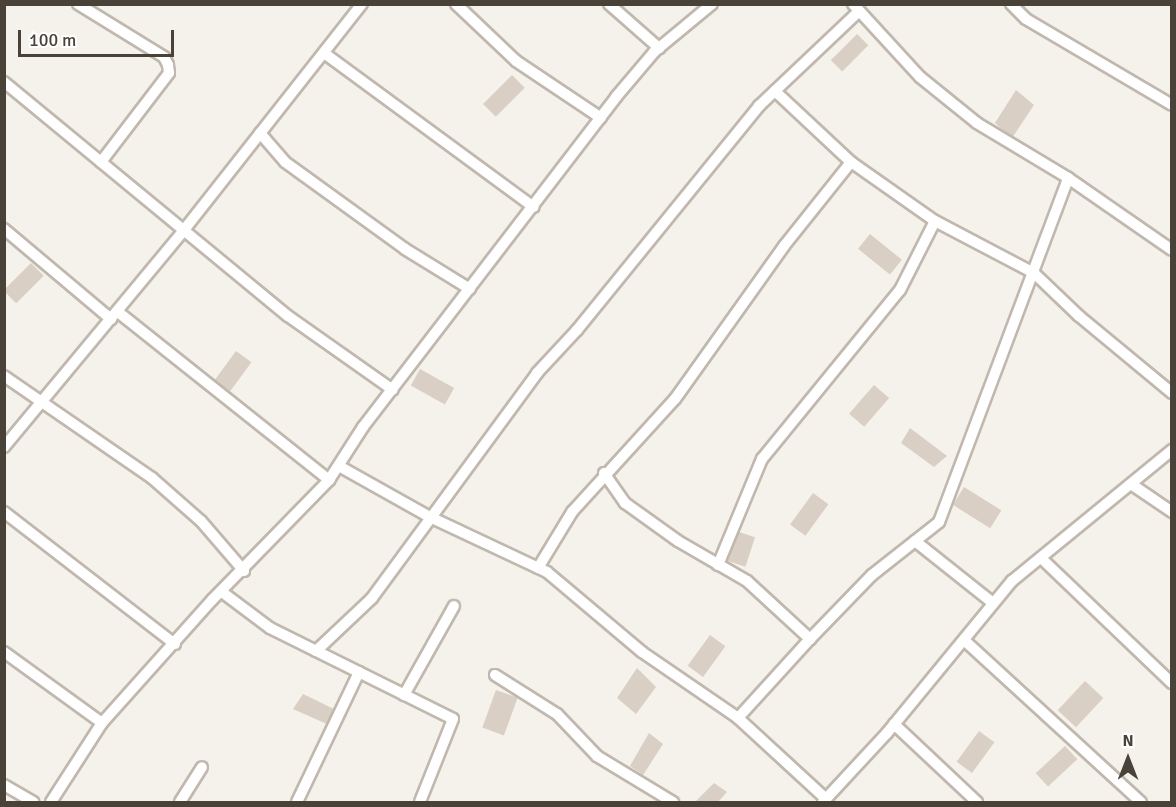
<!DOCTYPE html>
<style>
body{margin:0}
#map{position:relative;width:1176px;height:807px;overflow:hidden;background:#f5f1eb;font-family:Signika,sans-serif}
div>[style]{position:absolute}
.building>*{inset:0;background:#d9cfc4;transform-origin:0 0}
.roads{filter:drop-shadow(2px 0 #c0b8ae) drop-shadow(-2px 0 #c0b8ae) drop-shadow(0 2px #c0b8ae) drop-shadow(0 -2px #c0b8ae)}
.street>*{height:10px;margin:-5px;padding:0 5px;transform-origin:5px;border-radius:5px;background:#fff}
span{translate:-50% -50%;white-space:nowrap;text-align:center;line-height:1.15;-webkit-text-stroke:4.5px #fff;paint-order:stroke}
.frame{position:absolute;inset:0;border:6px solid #494239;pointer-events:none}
.north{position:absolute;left:1098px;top:729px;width:60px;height:60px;-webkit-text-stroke:4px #fff;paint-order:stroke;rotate:0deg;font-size:16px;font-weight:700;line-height:24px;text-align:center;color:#494239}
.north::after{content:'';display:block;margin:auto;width:21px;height:27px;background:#494239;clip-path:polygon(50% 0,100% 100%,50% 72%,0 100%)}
.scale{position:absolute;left:18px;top:30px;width:156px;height:27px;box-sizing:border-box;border:3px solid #494239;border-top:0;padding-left:8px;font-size:18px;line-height:21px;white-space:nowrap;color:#494239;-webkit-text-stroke:4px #fff;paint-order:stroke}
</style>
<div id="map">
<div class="building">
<i style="left:857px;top:34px;width:16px;height:37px;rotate:45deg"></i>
<i style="left:512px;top:75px;width:18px;height:41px;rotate:45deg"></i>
<i style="clip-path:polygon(1016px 90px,1034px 105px,1012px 138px,995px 123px)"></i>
<i style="left:870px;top:234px;width:41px;height:19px;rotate:39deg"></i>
<i style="left:31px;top:263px;width:18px;height:39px;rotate:45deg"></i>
<i style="left:236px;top:351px;width:19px;height:36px;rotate:36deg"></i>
<i style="left:420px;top:369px;width:39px;height:19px;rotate:29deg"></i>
<i style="left:874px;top:385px;width:20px;height:38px;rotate:41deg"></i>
<i style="clip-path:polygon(910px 428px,947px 456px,934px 467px,901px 443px)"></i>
<i style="left:964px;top:487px;width:44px;height:21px;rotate:32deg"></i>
<i style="left:813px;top:493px;width:19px;height:39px;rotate:36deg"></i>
<i style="left:736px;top:531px;width:20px;height:31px;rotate:18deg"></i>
<i style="left:710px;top:635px;width:19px;height:38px;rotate:36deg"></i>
<i style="clip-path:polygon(637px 668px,656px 687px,636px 714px,617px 698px)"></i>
<i style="left:1085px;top:681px;width:25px;height:40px;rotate:43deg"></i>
<i style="left:496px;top:690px;width:23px;height:40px;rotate:20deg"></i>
<i style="clip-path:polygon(303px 694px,338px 711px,329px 725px,293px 709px)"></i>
<i style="left:979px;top:731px;width:19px;height:38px;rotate:36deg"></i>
<i style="clip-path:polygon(649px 733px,663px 744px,643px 775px,630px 766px)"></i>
<i style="left:1065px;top:746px;width:18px;height:40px;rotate:47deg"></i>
<i style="clip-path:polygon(714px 783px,727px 792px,718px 802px,695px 802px)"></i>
</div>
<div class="roads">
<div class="street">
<i style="left:78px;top:4px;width:101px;rotate:31.6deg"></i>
<i style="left:164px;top:57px;width:9px;rotate:63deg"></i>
<i style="left:168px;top:65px;width:8px;rotate:83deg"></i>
<i style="left:169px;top:73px;width:112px;rotate:127.4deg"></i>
<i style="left:456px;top:4px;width:83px;rotate:43.5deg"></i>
<i style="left:516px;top:61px;width:102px;rotate:33.8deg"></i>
<i style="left:609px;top:4px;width:67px;rotate:41.3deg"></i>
<i style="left:853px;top:4px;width:99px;rotate:47.5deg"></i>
<i style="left:920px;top:77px;width:73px;rotate:38.9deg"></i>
<i style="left:977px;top:123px;width:106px;rotate:31.1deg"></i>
<i style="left:1068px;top:178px;width:126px;rotate:34.7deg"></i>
<i style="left:1011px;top:4px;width:21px;rotate:45deg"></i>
<i style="left:1026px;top:19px;width:169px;rotate:30.5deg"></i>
<i style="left:324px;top:53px;width:260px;rotate:36.3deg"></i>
<i style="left:4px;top:82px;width:368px;rotate:39.5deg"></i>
<i style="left:288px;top:316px;width:128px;rotate:35.2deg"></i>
<i style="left:775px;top:91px;width:104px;rotate:43.1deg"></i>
<i style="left:260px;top:133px;width:38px;rotate:49deg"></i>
<i style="left:285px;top:162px;width:148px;rotate:35.9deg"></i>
<i style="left:405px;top:249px;width:76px;rotate:31.6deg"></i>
<i style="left:4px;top:229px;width:140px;rotate:40.1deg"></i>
<i style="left:118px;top:312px;width:270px;rotate:38.5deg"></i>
<i style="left:4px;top:376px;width:180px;rotate:34.6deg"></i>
<i style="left:152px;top:478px;width:65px;rotate:41.3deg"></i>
<i style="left:201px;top:521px;width:66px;rotate:49.3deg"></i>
<i style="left:4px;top:447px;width:282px;rotate:-50.3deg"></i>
<i style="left:184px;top:230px;width:288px;rotate:-51.8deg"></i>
<i style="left:339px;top:466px;width:104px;rotate:29.3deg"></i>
<i style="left:430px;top:517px;width:129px;rotate:25.2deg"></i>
<i style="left:547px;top:572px;width:124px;rotate:40.1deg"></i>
<i style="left:642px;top:652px;width:116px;rotate:34.5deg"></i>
<i style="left:738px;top:718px;width:120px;rotate:42.6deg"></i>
<i style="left:604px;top:473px;width:37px;rotate:55deg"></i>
<i style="left:625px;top:503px;width:65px;rotate:35.6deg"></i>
<i style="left:678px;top:541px;width:80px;rotate:30.1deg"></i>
<i style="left:747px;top:581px;width:86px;rotate:42.6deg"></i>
<i style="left:810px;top:639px;width:89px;rotate:-45.9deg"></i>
<i style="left:872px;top:575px;width:85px;rotate:-38.3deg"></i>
<i style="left:939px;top:522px;width:367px;rotate:-69.4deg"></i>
<i style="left:1131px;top:484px;width:50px;rotate:34.3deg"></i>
<i style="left:4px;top:512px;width:216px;rotate:37.7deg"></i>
<i style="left:915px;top:541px;width:100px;rotate:38.5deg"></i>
<i style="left:1041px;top:558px;width:181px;rotate:43.7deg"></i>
<i style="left:718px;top:565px;width:115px;rotate:-67.5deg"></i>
<i style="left:762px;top:459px;width:218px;rotate:-50.8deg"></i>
<i style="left:900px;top:290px;width:77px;rotate:-63.1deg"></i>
<i style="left:538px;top:568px;width:66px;rotate:-58.7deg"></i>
<i style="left:572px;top:512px;width:153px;rotate:-47.7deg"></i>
<i style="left:675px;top:399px;width:188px;rotate:-54.5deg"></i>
<i style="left:784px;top:246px;width:107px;rotate:-51.4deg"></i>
<i style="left:851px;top:162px;width:103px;rotate:35.1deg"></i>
<i style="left:935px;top:221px;width:112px;rotate:27.7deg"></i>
<i style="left:1034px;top:273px;width:62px;rotate:43.7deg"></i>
<i style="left:1079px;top:316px;width:121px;rotate:39.6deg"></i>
<i style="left:222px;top:592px;width:60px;rotate:36.9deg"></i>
<i style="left:270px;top:628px;width:204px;rotate:26.4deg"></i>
<i style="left:453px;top:719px;width:89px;rotate:111.7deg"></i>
<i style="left:964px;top:640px;width:240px;rotate:42.5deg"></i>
<i style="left:316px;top:651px;width:77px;rotate:-43.4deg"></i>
<i style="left:372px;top:598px;width:279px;rotate:-53.7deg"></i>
<i style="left:537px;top:373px;width:59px;rotate:-47.1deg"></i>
<i style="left:577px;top:330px;width:289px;rotate:-50.9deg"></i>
<i style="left:759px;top:106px;width:138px;rotate:-43.5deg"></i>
<i style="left:4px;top:652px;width:121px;rotate:35.9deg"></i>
<i style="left:495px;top:675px;width:73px;rotate:32.2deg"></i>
<i style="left:557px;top:714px;width:58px;rotate:46.4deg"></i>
<i style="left:597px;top:756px;width:89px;rotate:31.2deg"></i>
<i style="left:404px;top:695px;width:102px;rotate:-60.7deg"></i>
<i style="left:738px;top:718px;width:107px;rotate:-47.7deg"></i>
<i style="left:894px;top:724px;width:114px;rotate:43.2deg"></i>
<i style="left:4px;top:785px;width:34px;rotate:30deg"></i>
<i style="left:51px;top:802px;width:94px;rotate:-57.2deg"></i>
<i style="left:102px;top:723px;width:165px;rotate:-48.2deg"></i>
<i style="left:212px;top:600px;width:168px;rotate:-45.7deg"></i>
<i style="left:329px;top:480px;width:63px;rotate:-57.3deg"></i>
<i style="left:363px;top:427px;width:416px;rotate:-52.5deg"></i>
<i style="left:616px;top:97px;width:59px;rotate:-49.8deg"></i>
<i style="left:654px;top:52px;width:75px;rotate:-39.6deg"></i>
<i style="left:180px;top:802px;width:41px;rotate:-57.8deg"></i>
<i style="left:297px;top:802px;width:144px;rotate:-64.5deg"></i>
<i style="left:823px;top:802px;width:94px;rotate:-47.2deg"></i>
<i style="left:887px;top:733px;width:197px;rotate:-50.6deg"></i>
<i style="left:1012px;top:581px;width:207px;rotate:-39.3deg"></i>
</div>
</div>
<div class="frame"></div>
<div class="north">N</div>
<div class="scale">100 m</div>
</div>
